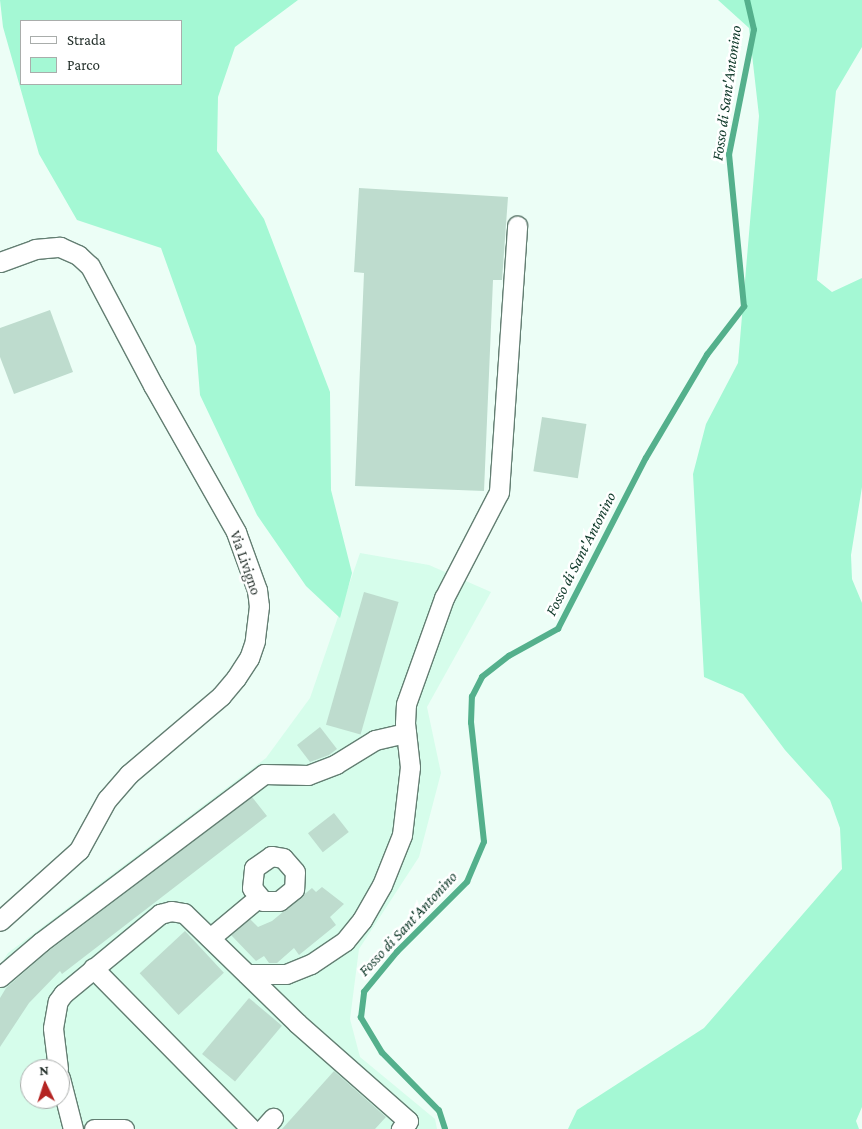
<!DOCTYPE html>
<style>
body{margin:0}
#map{position:relative;width:862px;height:1129px;overflow:hidden;background:#ecfef6;font-family:"Crimson Pro",serif}
div>[style]{position:absolute}
.built>*{inset:0;background:#d6fdeb}
.green>*{inset:0;background:#a4f8d4}
.stream>*{height:5.5px;margin:-2.75px;padding:0 2.75px;transform-origin:2.75px;border-radius:2.75px;background:#54b08c}
.building>*{inset:0;background:#bedcce;transform-origin:0 0}
.roads{filter:drop-shadow(1px 0 #637e72) drop-shadow(-1px 0 #637e72) drop-shadow(0 1px #637e72) drop-shadow(0 -1px #637e72)}
.minor>*{height:19px;margin:-9.5px;padding:0 9.5px;transform-origin:9.5px;border-radius:9.5px;background:#fff}
span{translate:-50% -50%;white-space:nowrap;text-align:center;line-height:1.15;-webkit-text-stroke:5px #fff;paint-order:stroke}
.street-label{font-size:15px;color:#27332e}
.water-label{font-size:16px;color:#0f3929;font-style:italic}
.legend{position:absolute;left:20px;top:20px;width:162px;height:65px;box-sizing:border-box;background:#fff;border:1px solid #a9adab;margin:0;padding:6px 9px;list-style:none;font-size:15px;color:#27332e}
.legend li{display:flex;align-items:center;gap:10px;height:25px}
.legend b{width:25px;border:1px solid #a9adab}
.north{position:absolute;left:20px;top:1059px;width:50px;height:50px;box-sizing:border-box;background:#fff;border:1px solid #a9adab;border-radius:50%;rotate:356deg;font-size:14px;font-weight:700;line-height:20px;text-align:center;color:#27332e}
.north::after{content:'';display:block;margin:auto;width:18px;height:22px;background:#b42422;clip-path:polygon(50% 0,100% 100%,50% 72%,0 100%)}
</style>
<div id="map">
<div class="built">
<i style="clip-path:polygon(evenodd,360px 553px,429px 565px,491px 592px,427px 707px,441px 773px,419px 857px,359px 949px,350px 1019px,360px 1057px,435px 1119px,437px 1129px,0 1129px,0 965px,8px 953px,266px 758px,310px 698px,360px 553px,30px 1069px,60px 1069px,60px 1099px,30px 1099px,30px 1069px)"></i>
</div>
<div class="green">
<i style="clip-path:polygon(evenodd,0 0,298px 0,235px 47px,218px 97px,217px 151px,264px 219px,330px 392px,331px 490px,352px 573px,340px 618px,306px 586px,257px 515px,200px 395px,196px 346px,161px 248px,77px 220px,39px 154px,3px 27px,0 0,21px 21px,181px 21px,181px 84px,21px 84px,21px 21px)"></i>
<i style="clip-path:polygon(718px 0,862px 0,862px 47px,836px 91px,817px 280px,832px 292px,862px 278px,862px 487px,851px 555px,852px 579px,862px 603px,862px 1107px,856px 1121px,859px 1129px,568px 1129px,577px 1110px,704px 1028px,842px 869px,840px 828px,830px 800px,785px 750px,743px 694px,704px 677px,693px 474px,706px 424px,738px 363px,759px 116px,749px 28px)"></i>
</div>
<div class="stream">
<i style="left:445px;top:1129px;width:19px;rotate:-108deg"></i>
<i style="left:439px;top:1111px;width:81px;rotate:-134.5deg"></i>
<i style="left:382px;top:1053px;width:41px;rotate:-121deg"></i>
<i style="left:361px;top:1018px;width:26px;rotate:-83deg"></i>
<i style="left:364px;top:992px;width:52px;rotate:-50.5deg"></i>
<i style="left:397px;top:952px;width:99px;rotate:-45deg"></i>
<i style="left:467px;top:882px;width:43px;rotate:-67deg"></i>
<i style="left:484px;top:842px;width:120px;rotate:-96.2deg"></i>
<i style="left:471px;top:723px;width:26px;rotate:-88deg"></i>
<i style="left:472px;top:697px;width:22px;rotate:-63deg"></i>
<i style="left:482px;top:677px;width:34px;rotate:-38deg"></i>
<i style="left:509px;top:656px;width:56px;rotate:-28.9deg"></i>
<i style="left:558px;top:629px;width:192px;rotate:-62.8deg"></i>
<i style="left:646px;top:458px;width:120px;rotate:-59.4deg"></i>
<i style="left:707px;top:355px;width:61px;rotate:-52.4deg"></i>
<i style="left:744px;top:307px;width:153px;rotate:-95.6deg"></i>
<i style="left:729px;top:155px;width:127px;rotate:-78.7deg"></i>
<i style="left:754px;top:30px;width:31px;rotate:-103deg"></i>
</div>
<div class="building">
<i style="clip-path:polygon(359px 188px,508px 197px,502px 280px,493px 280px,484px 491px,355px 486px,364px 273px,354px 272px)"></i>
<i style="clip-path:polygon(50px 310px,73px 372px,14px 394px,0 357px,0 328px)"></i>
<i style="left:542px;top:417px;width:45px;height:55px;rotate:9deg"></i>
<i style="left:364px;top:592px;width:36px;height:138px;rotate:16deg"></i>
<i style="clip-path:polygon(320px 727px,337px 749px,329px 755px,310px 762px,297px 745px)"></i>
<i style="clip-path:polygon(252px 797px,267px 816px,62px 974px,60px 971px,29px 1003px,0 1047px,0 998px,6px 988px,46px 953px)"></i>
<i style="left:334px;top:813px;width:24px;height:33px;rotate:52deg"></i>
<i style="clip-path:polygon(322px 887px,344px 904px,330px 917px,336px 925px,299px 955px,294px 948px,277px 963px,269px 963px,264px 956px,256px 961px,231px 935px,250px 919px,258px 927px,272px 921px,312px 888px,316px 892px)"></i>
<i style="left:185px;top:931px;width:57px;height:62px;rotate:47deg"></i>
<i style="left:249px;top:998px;width:43px;height:73px;rotate:40deg"></i>
<i style="clip-path:polygon(334px 1071px,386px 1117px,375px 1129px,282px 1129px)"></i>
</div>
<div class="roads">
<div class="minor">
<i style="left:0;top:262px;width:37px;rotate:-20deg"></i>
<i style="left:35px;top:249px;width:25px;rotate:-5deg"></i>
<i style="left:60px;top:247px;width:20px;rotate:24deg"></i>
<i style="left:78px;top:255px;width:16px;rotate:43deg"></i>
<i style="left:90px;top:266px;width:135px;rotate:62.1deg"></i>
<i style="left:153px;top:385px;width:169px;rotate:60.5deg"></i>
<i style="left:236px;top:532px;width:62px;rotate:70.1deg"></i>
<i style="left:257px;top:590px;width:16px;rotate:83deg"></i>
<i style="left:259px;top:606px;width:35px;rotate:97deg"></i>
<i style="left:255px;top:641px;width:18px;rotate:109deg"></i>
<i style="left:249px;top:658px;width:24px;rotate:123deg"></i>
<i style="left:236px;top:678px;width:23px;rotate:130deg"></i>
<i style="left:221px;top:696px;width:121px;rotate:139.7deg"></i>
<i style="left:129px;top:774px;width:33px;rotate:131deg"></i>
<i style="left:107px;top:799px;width:58px;rotate:118.8deg"></i>
<i style="left:79px;top:850px;width:106px;rotate:138.1deg"></i>
<i style="left:271px;top:856px;width:12px;rotate:9deg"></i>
<i style="left:283px;top:858px;width:18px;rotate:49deg"></i>
<i style="left:295px;top:872px;width:17px;rotate:93deg"></i>
<i style="left:294px;top:889px;width:19px;rotate:141deg"></i>
<i style="left:279px;top:901px;width:16px;rotate:180deg"></i>
<i style="left:263px;top:901px;width:17px;rotate:-130deg"></i>
<i style="left:252px;top:888px;width:20px;rotate:-84deg"></i>
<i style="left:254px;top:868px;width:21px;rotate:-35deg"></i>
<i style="left:210px;top:938px;width:64px;rotate:-39.9deg"></i>
<i style="left:93px;top:968px;width:226px;rotate:45.5deg"></i>
<i style="left:247px;top:974px;width:39px"></i>
<i style="left:286px;top:974px;width:27px;rotate:-22deg"></i>
<i style="left:311px;top:964px;width:41px;rotate:-34.1deg"></i>
<i style="left:345px;top:941px;width:27px;rotate:-51deg"></i>
<i style="left:362px;top:920px;width:40px;rotate:-60.3deg"></i>
<i style="left:382px;top:885px;width:54px;rotate:-68.2deg"></i>
<i style="left:402px;top:835px;width:68px;rotate:-83.3deg"></i>
<i style="left:410px;top:767px;width:44px;rotate:-96.5deg"></i>
<i style="left:405px;top:723px;width:19px;rotate:-87deg"></i>
<i style="left:406px;top:704px;width:113px;rotate:-70.3deg"></i>
<i style="left:444px;top:598px;width:119px;rotate:-62.6deg"></i>
<i style="left:499px;top:492px;width:267px;rotate:-86.1deg"></i>
<i style="left:0;top:977px;width:54px;rotate:-40.5deg"></i>
<i style="left:41px;top:942px;width:279px;rotate:-37deg"></i>
<i style="left:264px;top:774px;width:44px;rotate:1.3deg"></i>
<i style="left:308px;top:775px;width:30px;rotate:-21deg"></i>
<i style="left:336px;top:764px;width:46px;rotate:-31.6deg"></i>
<i style="left:375px;top:740px;width:32px;rotate:-13deg"></i>
<i style="left:58px;top:1069px;width:41px;rotate:-97deg"></i>
<i style="left:53px;top:1028px;width:27px;rotate:-80deg"></i>
<i style="left:58px;top:1001px;width:9px;rotate:-54deg"></i>
<i style="left:63px;top:994px;width:126px;rotate:-39.5deg"></i>
<i style="left:160px;top:914px;width:11px;rotate:-15deg"></i>
<i style="left:171px;top:911px;width:13px;rotate:9deg"></i>
<i style="left:184px;top:913px;width:158px;rotate:44.2deg"></i>
<i style="left:297px;top:1023px;width:148px;rotate:41.4deg"></i>
<i style="left:408px;top:1121px;width:11px;rotate:131deg"></i>
<i style="left:60px;top:1078px;width:53px;rotate:75.7deg"></i>
<i style="left:94px;top:1129px;width:30px"></i>
<i style="left:263px;top:1129px;width:15px;rotate:-48deg"></i>
</div>
</div>
<div class="street-label">
<span style="left:245px;top:563px;rotate:71deg">Via Livigno</span>
</div>
<div class="water-label">
<span style="left:727px;top:93px;rotate:-82deg">Fosso di Sant'Antonino</span>
<span style="left:581px;top:554px;rotate:-63deg">Fosso di Sant'Antonino</span>
<span style="left:408px;top:924px;rotate:-47deg">Fosso di Sant'Antonino</span>
</div>
<ul class="legend">
<li><b style="height:6px;background:#fff"></b>Strada</li>
<li><b style="height:14px;background:#a4f8d4"></b>Parco</li>
</ul>
<div class="north">N</div>
</div>
